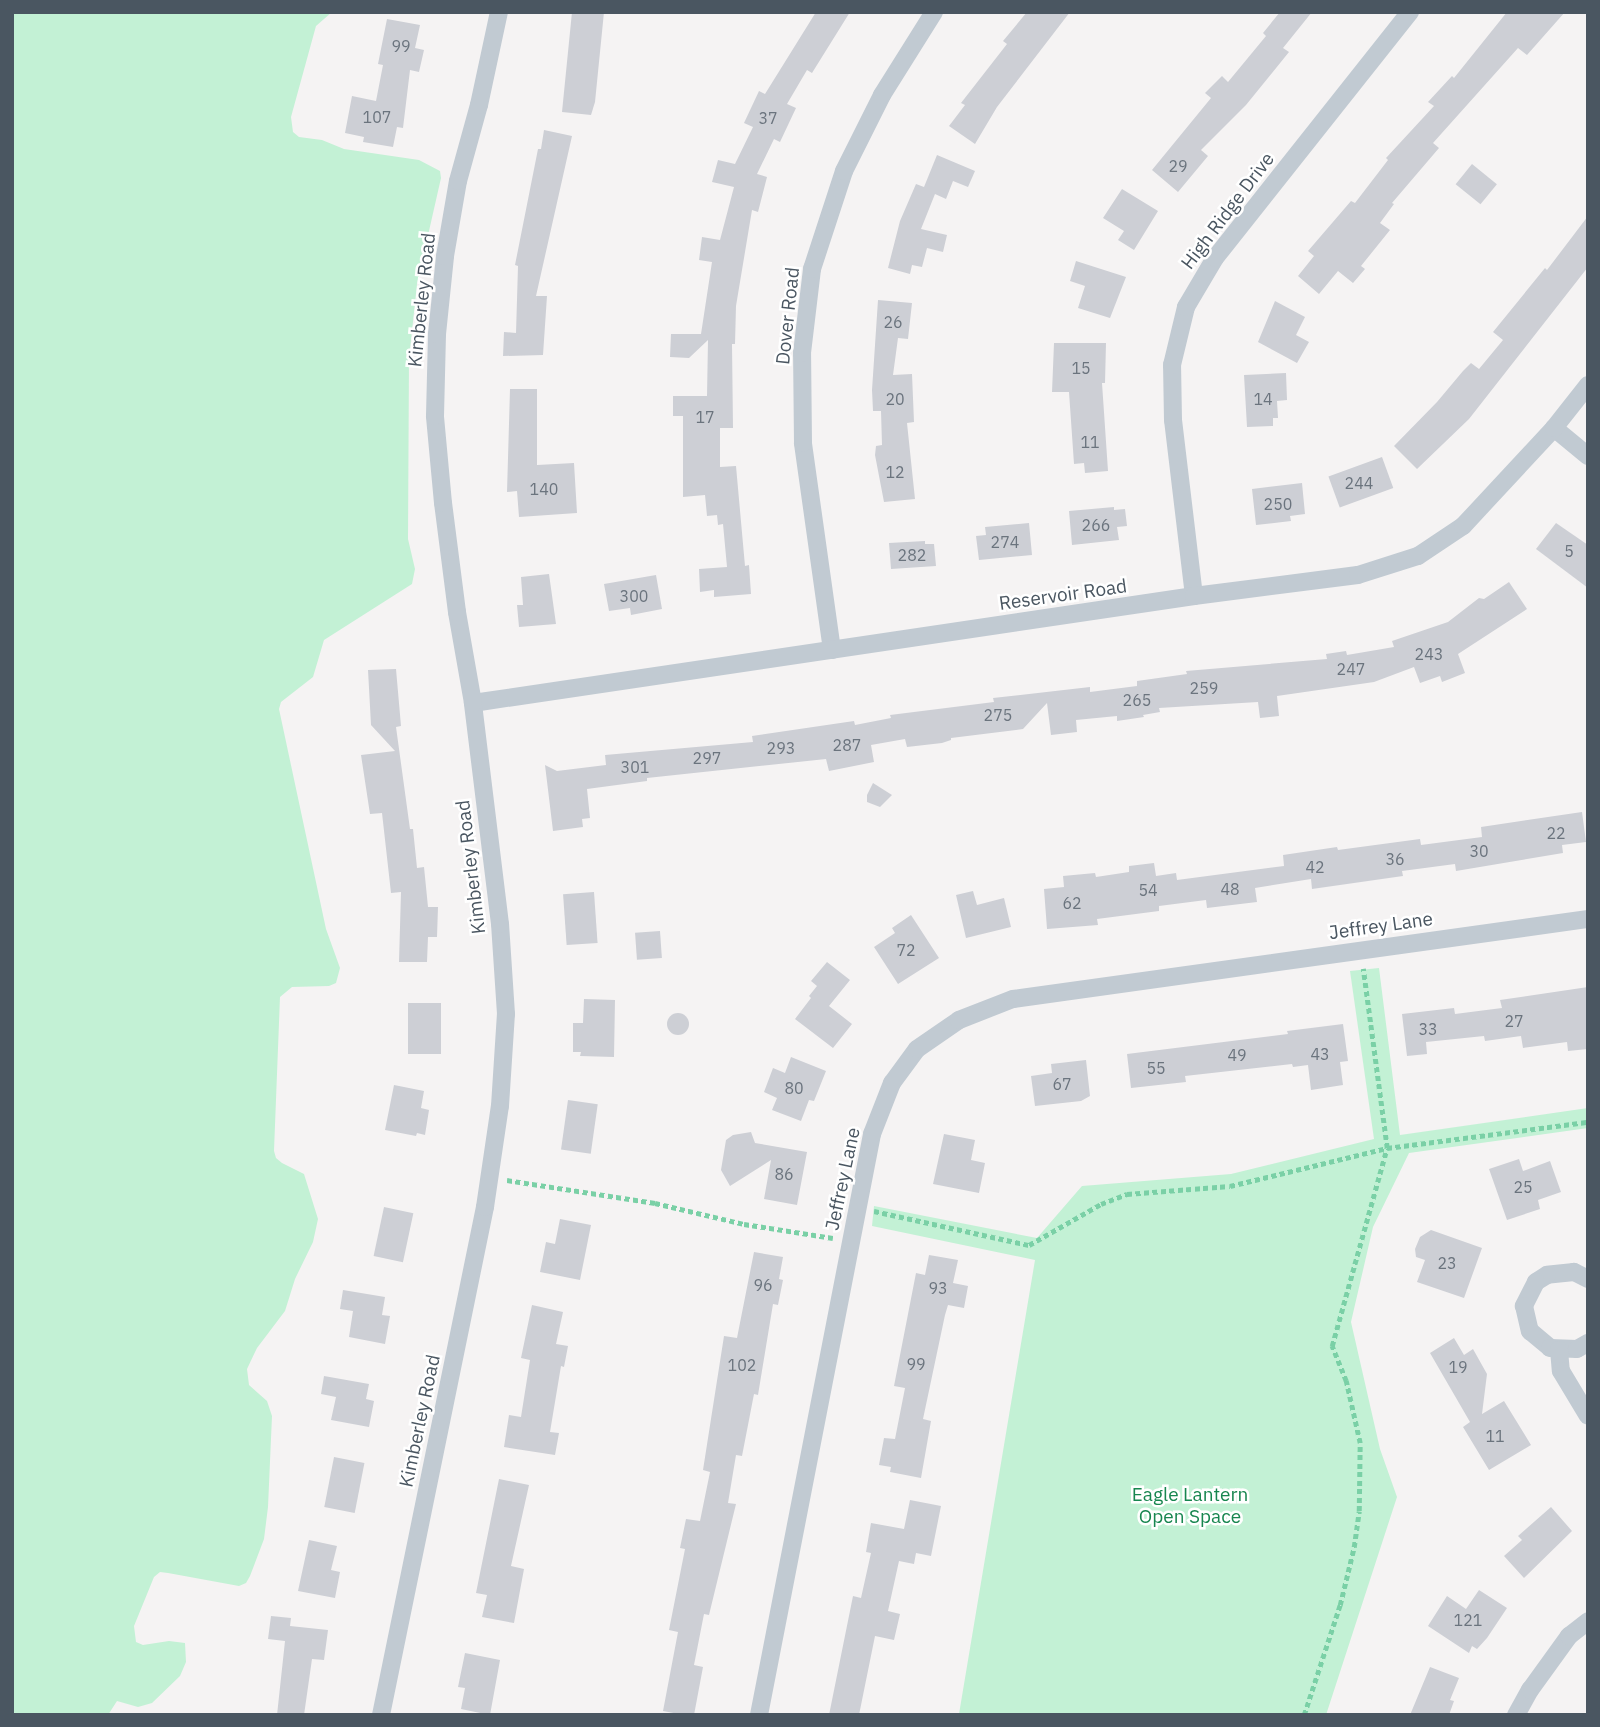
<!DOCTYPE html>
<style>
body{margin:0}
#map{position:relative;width:1600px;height:1727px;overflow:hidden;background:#f5f3f3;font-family:"IBM Plex Sans",sans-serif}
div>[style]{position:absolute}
.green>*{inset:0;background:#c3f1d5}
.building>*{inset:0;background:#cdcfd5;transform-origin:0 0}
.round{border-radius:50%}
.path>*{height:4.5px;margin-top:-2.25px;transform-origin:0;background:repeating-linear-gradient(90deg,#7ad0a6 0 5px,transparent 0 8.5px)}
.street>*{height:18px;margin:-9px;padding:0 9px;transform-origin:9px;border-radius:9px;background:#c1cad2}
span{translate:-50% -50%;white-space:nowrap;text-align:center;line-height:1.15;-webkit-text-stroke:5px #fff;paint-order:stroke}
.number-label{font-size:16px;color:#6b747e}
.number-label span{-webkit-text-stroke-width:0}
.street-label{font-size:19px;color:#4a5661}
.park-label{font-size:19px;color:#17864f}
.frame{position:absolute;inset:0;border:14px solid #4a5661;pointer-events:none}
</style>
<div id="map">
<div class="green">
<i style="clip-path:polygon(12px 12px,332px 12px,316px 26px,291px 117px,293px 132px,299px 137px,322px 140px,344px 149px,419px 160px,440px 171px,441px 178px,417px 284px,409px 359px,408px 539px,415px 569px,412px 584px,324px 640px,313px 677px,281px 702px,279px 709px,326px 929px,340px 968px,336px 983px,329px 986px,292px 987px,280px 997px,274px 1151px,276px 1158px,282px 1163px,304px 1174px,318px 1219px,313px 1242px,295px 1279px,285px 1311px,257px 1348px,247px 1369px,249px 1385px,267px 1401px,272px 1416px,268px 1507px,264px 1539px,250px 1576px,246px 1583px,239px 1586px,168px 1573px,160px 1572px,154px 1577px,134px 1626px,136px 1642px,143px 1645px,169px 1641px,185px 1643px,186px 1662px,180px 1676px,152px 1703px,138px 1707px,117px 1701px,108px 1715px,12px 1715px)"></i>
<i style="clip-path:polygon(1379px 968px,1400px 1135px,1588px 1108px,1588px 1128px,1409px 1153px,1373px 1227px,1351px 1322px,1380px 1449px,1397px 1497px,1326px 1715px,959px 1714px,1035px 1260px,872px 1226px,874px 1206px,1037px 1238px,1082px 1186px,1231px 1174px,1374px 1139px,1350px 971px)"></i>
</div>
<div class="building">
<i style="clip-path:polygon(572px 12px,604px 12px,595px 102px,591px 115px,562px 112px)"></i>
<i style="clip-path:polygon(816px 12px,850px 12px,812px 73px,807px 70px,787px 104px,796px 108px,780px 142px,774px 139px,757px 174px,767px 177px,758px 212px,752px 210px,736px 306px,735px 344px,732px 344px,733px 428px,720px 428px,720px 467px,736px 466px,745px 566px,749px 565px,751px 594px,714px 597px,714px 590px,700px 592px,699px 569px,727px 567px,723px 524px,718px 525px,717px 515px,707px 516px,705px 495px,683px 497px,683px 416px,673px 416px,673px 396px,707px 396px,708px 340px,689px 358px,670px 357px,671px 334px,701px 334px,712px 262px,699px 260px,702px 237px,720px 240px,734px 187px,712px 182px,718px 160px,735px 164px,753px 127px,744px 123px,759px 91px,765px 94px)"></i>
<i style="clip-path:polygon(1027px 12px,1070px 12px,997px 107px,975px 144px,949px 126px,965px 105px,961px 103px,1007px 44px,1003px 41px)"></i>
<i style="clip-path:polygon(1280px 12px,1312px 12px,1283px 48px,1289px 52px,1246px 105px,1201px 150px,1208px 156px,1178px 192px,1152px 170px,1211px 98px,1205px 93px,1222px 76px,1228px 82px,1266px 36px,1263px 33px)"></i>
<i style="clip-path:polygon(1507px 12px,1565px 12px,1527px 55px,1518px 48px,1433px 143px,1439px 148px,1392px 203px,1394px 204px,1380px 223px,1390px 230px,1361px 266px,1365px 269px,1353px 283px,1338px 271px,1319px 294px,1298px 276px,1314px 256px,1308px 251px,1351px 201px,1355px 203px,1388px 160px,1386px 158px,1434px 106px,1428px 102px,1452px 76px,1454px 78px)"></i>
<i style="clip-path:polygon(387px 19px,420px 25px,415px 48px,424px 50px,419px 72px,410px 70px,403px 128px,397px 127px,393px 147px,363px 142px,364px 137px,345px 133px,352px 96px,376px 101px,383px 65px,378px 64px)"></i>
<i style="clip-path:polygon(544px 130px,572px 136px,536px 296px,547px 296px,543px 355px,503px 356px,504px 332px,516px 333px,518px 266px,515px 265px,538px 149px,541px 149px)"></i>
<i style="clip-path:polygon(937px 155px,975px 171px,968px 187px,953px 181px,946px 199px,935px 194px,921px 229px,947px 235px,943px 252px,927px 248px,922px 267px,912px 265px,910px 274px,888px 268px,900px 221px,916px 184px,924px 187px)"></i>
<i style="left:1472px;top:164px;width:32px;height:26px;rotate:39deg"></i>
<i style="clip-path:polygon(1122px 189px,1158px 211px,1134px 250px,1118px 240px,1124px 231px,1103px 218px)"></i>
<i style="clip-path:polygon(1588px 216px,1588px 267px,1469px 419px,1417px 469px,1394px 446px,1437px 402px,1463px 371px,1471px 363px,1479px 369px,1503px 340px,1493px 332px,1545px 268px,1547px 270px)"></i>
<i style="clip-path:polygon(1076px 261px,1126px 277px,1110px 318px,1078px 308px,1085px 286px,1070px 281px)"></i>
<i style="clip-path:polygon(878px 300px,912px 303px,908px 339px,898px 338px,893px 375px,912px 374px,914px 422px,907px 423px,915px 499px,884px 502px,875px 455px,876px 446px,882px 445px,881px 411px,873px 411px,872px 390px)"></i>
<i style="clip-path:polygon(1275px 301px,1305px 317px,1296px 335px,1309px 342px,1297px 363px,1258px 342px)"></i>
<i style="clip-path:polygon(1054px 343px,1106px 343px,1105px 383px,1102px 383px,1108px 471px,1085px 473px,1084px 463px,1074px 464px,1069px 392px,1052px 392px)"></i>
<i style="clip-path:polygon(1286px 373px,1287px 400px,1277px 401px,1278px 418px,1273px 418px,1273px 426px,1247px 427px,1244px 375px)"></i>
<i style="clip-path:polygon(510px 389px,537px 389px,537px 465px,574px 463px,577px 513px,519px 517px,517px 491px,507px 492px)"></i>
<i style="left:1382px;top:457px;width:33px;height:57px;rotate:70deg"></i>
<i style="clip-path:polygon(1302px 483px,1305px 514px,1290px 516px,1291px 521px,1256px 525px,1252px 489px)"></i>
<i style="clip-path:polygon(1114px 507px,1114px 510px,1125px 509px,1127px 526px,1117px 527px,1119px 540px,1072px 545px,1069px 511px)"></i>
<i style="clip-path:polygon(1029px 523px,1032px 555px,979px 560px,976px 536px,986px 535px,985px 527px)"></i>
<i style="clip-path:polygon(1556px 523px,1588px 545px,1588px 588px,1536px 549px)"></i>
<i style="clip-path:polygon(925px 541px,925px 544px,934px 544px,936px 566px,891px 569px,889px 543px)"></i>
<i style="clip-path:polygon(549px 574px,556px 624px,519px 627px,517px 605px,523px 605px,521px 577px)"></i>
<i style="clip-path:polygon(656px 575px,662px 609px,631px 615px,630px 608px,609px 611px,604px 584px)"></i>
<i style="clip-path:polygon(1509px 582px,1527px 609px,1458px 654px,1465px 673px,1442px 682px,1440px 676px,1420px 683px,1414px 667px,1374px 682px,1277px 696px,1279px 716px,1260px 718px,1258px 702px,1159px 708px,1160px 712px,1143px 715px,1144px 717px,1117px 721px,1117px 716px,1076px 720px,1077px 732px,1051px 735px,1047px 703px,1023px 729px,951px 738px,951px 740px,942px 743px,907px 747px,905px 739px,871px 745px,874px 762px,829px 771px,826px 759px,647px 778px,647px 781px,587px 789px,590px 818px,582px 819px,583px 827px,553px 831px,545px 765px,557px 771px,606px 765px,605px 755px,753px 742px,752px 736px,854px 721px,855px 725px,891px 718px,890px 715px,994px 702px,993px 698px,1090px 687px,1090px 692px,1137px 686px,1137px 681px,1187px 674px,1186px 671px,1327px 659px,1326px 654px,1346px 651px,1347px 655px,1394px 647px,1392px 641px,1448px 622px,1479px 598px,1484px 599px)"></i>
<i style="clip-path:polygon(396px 669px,401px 726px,396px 727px,410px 829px,413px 829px,417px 868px,424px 867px,428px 907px,438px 907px,437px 937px,428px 937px,427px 962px,399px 962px,401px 892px,391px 893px,382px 813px,370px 814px,361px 755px,395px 751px,371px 725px,368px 670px)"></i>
<i style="clip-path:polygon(873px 783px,892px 795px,880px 807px,867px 802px,867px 795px)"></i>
<i style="clip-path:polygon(1582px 812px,1586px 842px,1562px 845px,1563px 853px,1456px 871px,1455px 864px,1402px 871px,1403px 876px,1312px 889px,1311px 879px,1255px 888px,1257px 902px,1207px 908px,1206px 900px,1159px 906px,1159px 911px,1097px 919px,1098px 925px,1047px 929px,1044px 889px,1064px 887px,1063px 876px,1095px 873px,1096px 877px,1129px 872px,1129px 866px,1154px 863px,1156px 876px,1176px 873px,1177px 880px,1284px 866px,1283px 855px,1337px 847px,1338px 850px,1420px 839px,1421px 845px,1482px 837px,1481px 827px)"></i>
<i style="clip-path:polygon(973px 891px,977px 905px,1004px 898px,1011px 927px,966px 938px,956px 895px)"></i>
<i style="left:594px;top:892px;width:51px;height:31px;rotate:86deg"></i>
<i style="clip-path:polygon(911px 915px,939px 958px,898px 984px,874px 947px,895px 933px,892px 928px)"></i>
<i style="left:660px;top:931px;width:27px;height:25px;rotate:86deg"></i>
<i style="clip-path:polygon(827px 962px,850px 980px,829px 1006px,852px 1024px,833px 1048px,795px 1019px,811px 998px,809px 996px,817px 986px,811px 981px)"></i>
<i style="clip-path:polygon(1588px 987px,1588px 1049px,1568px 1051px,1567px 1042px,1523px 1048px,1521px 1036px,1485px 1041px,1484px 1036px,1426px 1042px,1427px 1054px,1407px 1056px,1402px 1014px,1454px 1008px,1455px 1014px,1502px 1008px,1500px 1000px)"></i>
<i style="clip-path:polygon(584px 999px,615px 1000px,614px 1057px,580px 1056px,581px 1052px,573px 1052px,573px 1023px,583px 1023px)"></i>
<i style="left:408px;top:1003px;width:33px;height:51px"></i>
<i class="round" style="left:667px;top:1013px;width:22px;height:22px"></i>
<i style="clip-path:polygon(1343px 1024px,1348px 1061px,1340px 1062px,1343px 1085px,1311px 1090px,1308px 1065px,1293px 1067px,1292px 1064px,1185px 1076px,1186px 1082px,1131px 1088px,1127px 1054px,1288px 1034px,1287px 1031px)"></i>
<i style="clip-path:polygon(791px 1057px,826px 1071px,814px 1101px,809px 1100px,801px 1121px,772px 1110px,777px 1098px,764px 1092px,773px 1068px,785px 1073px)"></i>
<i style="clip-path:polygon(1086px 1060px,1090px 1096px,1081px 1101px,1035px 1106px,1031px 1076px,1052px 1073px,1051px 1064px)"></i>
<i style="clip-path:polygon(394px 1085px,424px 1091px,421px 1108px,429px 1110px,425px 1135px,417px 1133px,416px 1136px,385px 1130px)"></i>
<i style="left:568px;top:1100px;width:30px;height:50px;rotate:8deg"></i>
<i style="clip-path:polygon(751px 1132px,755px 1143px,807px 1152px,797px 1205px,764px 1199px,771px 1160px,730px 1186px,721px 1170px,726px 1140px,733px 1135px)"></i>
<i style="clip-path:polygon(944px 1134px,975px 1140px,971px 1160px,985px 1163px,979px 1193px,933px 1184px)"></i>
<i style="clip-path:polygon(1519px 1159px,1523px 1171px,1550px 1161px,1561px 1192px,1538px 1200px,1540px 1209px,1507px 1220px,1489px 1169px)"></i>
<i style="left:384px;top:1207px;width:30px;height:50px;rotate:12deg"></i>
<i style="clip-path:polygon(560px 1219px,591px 1225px,580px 1280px,540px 1272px,546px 1242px,555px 1244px)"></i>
<i style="clip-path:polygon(1431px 1230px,1482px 1248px,1464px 1298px,1417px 1282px,1425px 1260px,1416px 1257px,1415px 1249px,1420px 1237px)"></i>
<i style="clip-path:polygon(754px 1252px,783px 1257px,779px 1279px,783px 1280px,778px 1305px,773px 1304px,758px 1395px,754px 1394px,742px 1456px,736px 1455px,728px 1503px,736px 1504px,709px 1615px,704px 1614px,694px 1665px,703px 1667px,694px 1715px,684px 1715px,663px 1711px,678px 1632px,669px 1630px,685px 1549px,680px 1548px,686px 1519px,700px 1521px,710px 1472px,703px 1470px,724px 1336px,737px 1338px)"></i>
<i style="clip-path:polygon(929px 1255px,958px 1260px,953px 1283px,968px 1286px,964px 1308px,948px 1305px,945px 1315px,923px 1419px,931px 1421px,921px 1478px,890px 1472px,891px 1467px,879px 1465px,884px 1438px,895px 1439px,905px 1388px,894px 1386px,916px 1273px,925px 1275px)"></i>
<i style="clip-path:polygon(343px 1290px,385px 1297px,382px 1315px,390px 1316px,385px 1344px,349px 1337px,353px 1311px,340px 1309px)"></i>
<i style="clip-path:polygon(532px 1305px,563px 1312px,556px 1344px,568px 1346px,564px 1367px,561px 1366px,550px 1432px,559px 1433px,555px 1455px,504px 1447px,509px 1415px,521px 1417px,530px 1360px,521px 1358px)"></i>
<i style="clip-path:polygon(1454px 1338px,1464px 1355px,1473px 1349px,1487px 1374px,1482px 1414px,1504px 1401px,1531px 1445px,1489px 1470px,1463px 1427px,1470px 1422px,1430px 1353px)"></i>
<i style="clip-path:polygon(324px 1376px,369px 1384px,366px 1399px,374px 1401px,369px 1427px,331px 1420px,336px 1397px,321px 1394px)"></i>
<i style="left:334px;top:1457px;width:31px;height:51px;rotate:11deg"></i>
<i style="clip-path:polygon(499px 1479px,529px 1485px,511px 1566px,524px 1569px,514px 1623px,482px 1617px,487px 1595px,476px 1593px)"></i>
<i style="clip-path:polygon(910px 1500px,941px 1506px,931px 1556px,916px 1553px,914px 1564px,899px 1561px,888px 1611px,900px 1614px,894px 1640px,875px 1636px,859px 1715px,829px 1715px,853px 1596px,861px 1598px,871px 1553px,866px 1552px,871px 1523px,904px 1529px)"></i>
<i style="clip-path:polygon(1551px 1507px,1572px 1531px,1524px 1578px,1504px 1556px,1522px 1540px,1518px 1536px)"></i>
<i style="clip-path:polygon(309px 1540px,337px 1546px,331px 1570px,340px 1572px,335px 1598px,298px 1591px)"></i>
<i style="clip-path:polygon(1479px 1590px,1507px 1608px,1487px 1638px,1477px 1649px,1472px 1646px,1469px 1653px,1428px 1626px,1447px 1596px,1466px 1609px)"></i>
<i style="clip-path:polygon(271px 1616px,291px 1618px,290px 1626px,328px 1630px,324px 1660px,312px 1659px,304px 1715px,277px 1715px,285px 1641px,268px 1639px)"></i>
<i style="clip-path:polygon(465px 1653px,500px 1660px,490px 1715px,461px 1709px,465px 1688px,458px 1687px)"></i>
<i style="clip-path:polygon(1430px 1667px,1459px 1678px,1450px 1700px,1454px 1701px,1449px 1715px,1410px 1715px)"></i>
</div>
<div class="path">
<i style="left:507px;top:1180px;width:150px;rotate:8.8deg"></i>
<i style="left:655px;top:1203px;width:91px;rotate:13.3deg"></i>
<i style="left:744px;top:1224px;width:90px;rotate:8.9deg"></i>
<i style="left:874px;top:1211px;width:159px;rotate:12.4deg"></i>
<i style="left:1029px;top:1245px;width:83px;rotate:-29.7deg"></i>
<i style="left:1101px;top:1204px;width:28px;rotate:-21deg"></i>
<i style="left:1127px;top:1194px;width:103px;rotate:-4.4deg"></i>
<i style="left:1230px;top:1186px;width:162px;rotate:-13.6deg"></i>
<i style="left:1387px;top:1148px;width:203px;rotate:-7.4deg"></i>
<i style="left:1304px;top:1715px;width:116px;rotate:-71.9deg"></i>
<i style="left:1340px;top:1605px;width:60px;rotate:-76.4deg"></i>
<i style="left:1354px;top:1547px;width:36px;rotate:-82deg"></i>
<i style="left:1359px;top:1511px;width:68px;rotate:-89.2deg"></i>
<i style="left:1360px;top:1443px;width:64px;rotate:-102.7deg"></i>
<i style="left:1346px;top:1381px;width:38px;rotate:-112deg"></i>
<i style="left:1332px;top:1346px;width:205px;rotate:-74.5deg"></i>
<i style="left:1387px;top:1148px;width:181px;rotate:-97.6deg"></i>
</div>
<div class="street">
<i style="left:1554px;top:428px;width:44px;rotate:39.5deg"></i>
<i style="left:1194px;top:596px;width:177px;rotate:-96.8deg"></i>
<i style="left:1173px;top:420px;width:55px;rotate:-91deg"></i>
<i style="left:1172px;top:365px;width:60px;rotate:-76.4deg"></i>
<i style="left:1186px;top:307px;width:57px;rotate:-59.4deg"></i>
<i style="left:1215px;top:258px;width:314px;rotate:-51.6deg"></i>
<i style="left:832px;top:650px;width:209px;rotate:-98deg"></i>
<i style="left:803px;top:443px;width:90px;rotate:-90.6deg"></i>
<i style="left:802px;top:353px;width:85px;rotate:-83.2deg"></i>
<i style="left:812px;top:269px;width:103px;rotate:-71.9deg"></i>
<i style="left:844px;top:171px;width:85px;rotate:-63.4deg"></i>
<i style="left:882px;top:95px;width:98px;rotate:-57.9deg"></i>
<i style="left:473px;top:703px;width:729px;rotate:-8.44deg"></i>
<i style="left:1194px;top:596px;width:165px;rotate:-7.3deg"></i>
<i style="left:1358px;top:575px;width:63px;rotate:-17.6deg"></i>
<i style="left:1418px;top:556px;width:54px;rotate:-33.7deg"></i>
<i style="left:1463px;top:526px;width:134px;rotate:-47.1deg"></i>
<i style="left:1554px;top:428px;width:55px;rotate:-51.7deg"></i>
<i style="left:1588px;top:1279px;width:16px;rotate:-153deg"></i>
<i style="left:1574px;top:1272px;width:27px;rotate:174deg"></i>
<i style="left:1547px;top:1275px;width:13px;rotate:148deg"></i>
<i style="left:1536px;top:1282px;width:27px;rotate:117deg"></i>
<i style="left:1524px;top:1306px;width:26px;rotate:77deg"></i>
<i style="left:1530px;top:1331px;width:26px;rotate:40deg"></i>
<i style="left:1550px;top:1348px;width:27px;rotate:2deg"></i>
<i style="left:1577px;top:1349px;width:13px;rotate:-29deg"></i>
<i style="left:1559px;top:1350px;width:21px;rotate:85deg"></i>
<i style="left:1561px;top:1371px;width:52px;rotate:59deg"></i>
<i style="left:381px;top:1715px;width:519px;rotate:-78.43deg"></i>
<i style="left:485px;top:1207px;width:102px;rotate:-81.6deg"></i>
<i style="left:500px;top:1106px;width:92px;rotate:-86.3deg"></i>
<i style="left:506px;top:1014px;width:90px;rotate:-93.8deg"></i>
<i style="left:500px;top:924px;width:223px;rotate:-97deg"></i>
<i style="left:473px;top:703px;width:92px;rotate:-100deg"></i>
<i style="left:457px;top:612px;width:110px;rotate:-97.3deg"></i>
<i style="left:443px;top:503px;width:87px;rotate:-95.3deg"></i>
<i style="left:435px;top:416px;width:82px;rotate:-88.6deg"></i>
<i style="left:437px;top:334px;width:78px;rotate:-84.1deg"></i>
<i style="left:445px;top:256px;width:76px;rotate:-80.2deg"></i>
<i style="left:458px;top:181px;width:79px;rotate:-74.6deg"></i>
<i style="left:479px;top:105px;width:95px;rotate:-77.9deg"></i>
<i style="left:759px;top:1715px;width:592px;rotate:-78.99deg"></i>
<i style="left:872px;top:1134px;width:55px;rotate:-68.6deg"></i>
<i style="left:892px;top:1083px;width:42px;rotate:-53.7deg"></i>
<i style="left:917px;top:1049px;width:51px;rotate:-34.6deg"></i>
<i style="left:959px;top:1020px;width:58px;rotate:-21.3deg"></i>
<i style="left:1013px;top:999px;width:581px;rotate:-7.92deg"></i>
<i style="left:1516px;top:1715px;width:29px;rotate:-61deg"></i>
<i style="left:1530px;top:1690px;width:67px;rotate:-54.2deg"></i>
<i style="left:1569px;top:1636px;width:24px;rotate:-38deg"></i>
</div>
<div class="number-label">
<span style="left:401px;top:46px">99</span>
<span style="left:377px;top:117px">107</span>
<span style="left:768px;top:118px">37</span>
<span style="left:1178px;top:166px">29</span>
<span style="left:893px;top:322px">26</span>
<span style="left:1081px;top:368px">15</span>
<span style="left:895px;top:399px">20</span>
<span style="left:1263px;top:399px">14</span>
<span style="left:705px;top:417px">17</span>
<span style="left:1090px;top:442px">11</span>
<span style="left:895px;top:472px">12</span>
<span style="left:1359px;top:483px">244</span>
<span style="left:544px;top:489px">140</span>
<span style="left:1278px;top:504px">250</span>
<span style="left:1096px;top:525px">266</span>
<span style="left:1005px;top:542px">274</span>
<span style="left:1569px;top:551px">5</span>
<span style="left:912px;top:555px">282</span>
<span style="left:634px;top:596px">300</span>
<span style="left:1429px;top:654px">243</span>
<span style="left:1351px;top:669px">247</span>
<span style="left:1204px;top:688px">259</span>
<span style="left:1137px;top:700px">265</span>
<span style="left:998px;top:715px">275</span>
<span style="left:847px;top:745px">287</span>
<span style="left:781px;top:748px">293</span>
<span style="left:707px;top:758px">297</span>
<span style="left:635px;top:767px">301</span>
<span style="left:1556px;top:833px">22</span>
<span style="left:1479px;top:851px">30</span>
<span style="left:1395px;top:859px">36</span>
<span style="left:1315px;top:867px">42</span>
<span style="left:1230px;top:889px">48</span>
<span style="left:1148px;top:890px">54</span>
<span style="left:1072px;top:903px">62</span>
<span style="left:906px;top:950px">72</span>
<span style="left:1514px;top:1021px">27</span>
<span style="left:1428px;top:1029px">33</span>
<span style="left:1320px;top:1054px">43</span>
<span style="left:1237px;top:1055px">49</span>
<span style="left:1156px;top:1068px">55</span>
<span style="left:1062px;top:1084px">67</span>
<span style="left:794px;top:1088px">80</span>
<span style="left:784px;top:1174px">86</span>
<span style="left:1523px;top:1187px">25</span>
<span style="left:1447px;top:1263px">23</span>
<span style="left:763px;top:1285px">96</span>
<span style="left:938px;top:1288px">93</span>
<span style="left:916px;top:1364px">99</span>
<span style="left:742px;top:1365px">102</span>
<span style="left:1458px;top:1367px">19</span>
<span style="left:1495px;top:1436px">11</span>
<span style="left:1468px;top:1620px">121</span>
</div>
<div class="street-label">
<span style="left:1228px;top:211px;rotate:-53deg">High Ridge Drive</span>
<span style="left:422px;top:300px;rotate:-84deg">Kimberley Road</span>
<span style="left:788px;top:316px;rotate:-84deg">Dover Road</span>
<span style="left:1063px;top:595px;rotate:-8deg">Reservoir Road</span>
<span style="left:471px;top:867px;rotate:-97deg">Kimberley Road</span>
<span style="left:1381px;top:926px;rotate:-8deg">Jeffrey Lane</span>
<span style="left:843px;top:1179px;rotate:-78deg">Jeffrey Lane</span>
<span style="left:420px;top:1421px;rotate:-78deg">Kimberley Road</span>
</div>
<div class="park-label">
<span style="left:1190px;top:1506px">Eagle Lantern<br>Open Space</span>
</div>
<div class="frame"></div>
</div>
